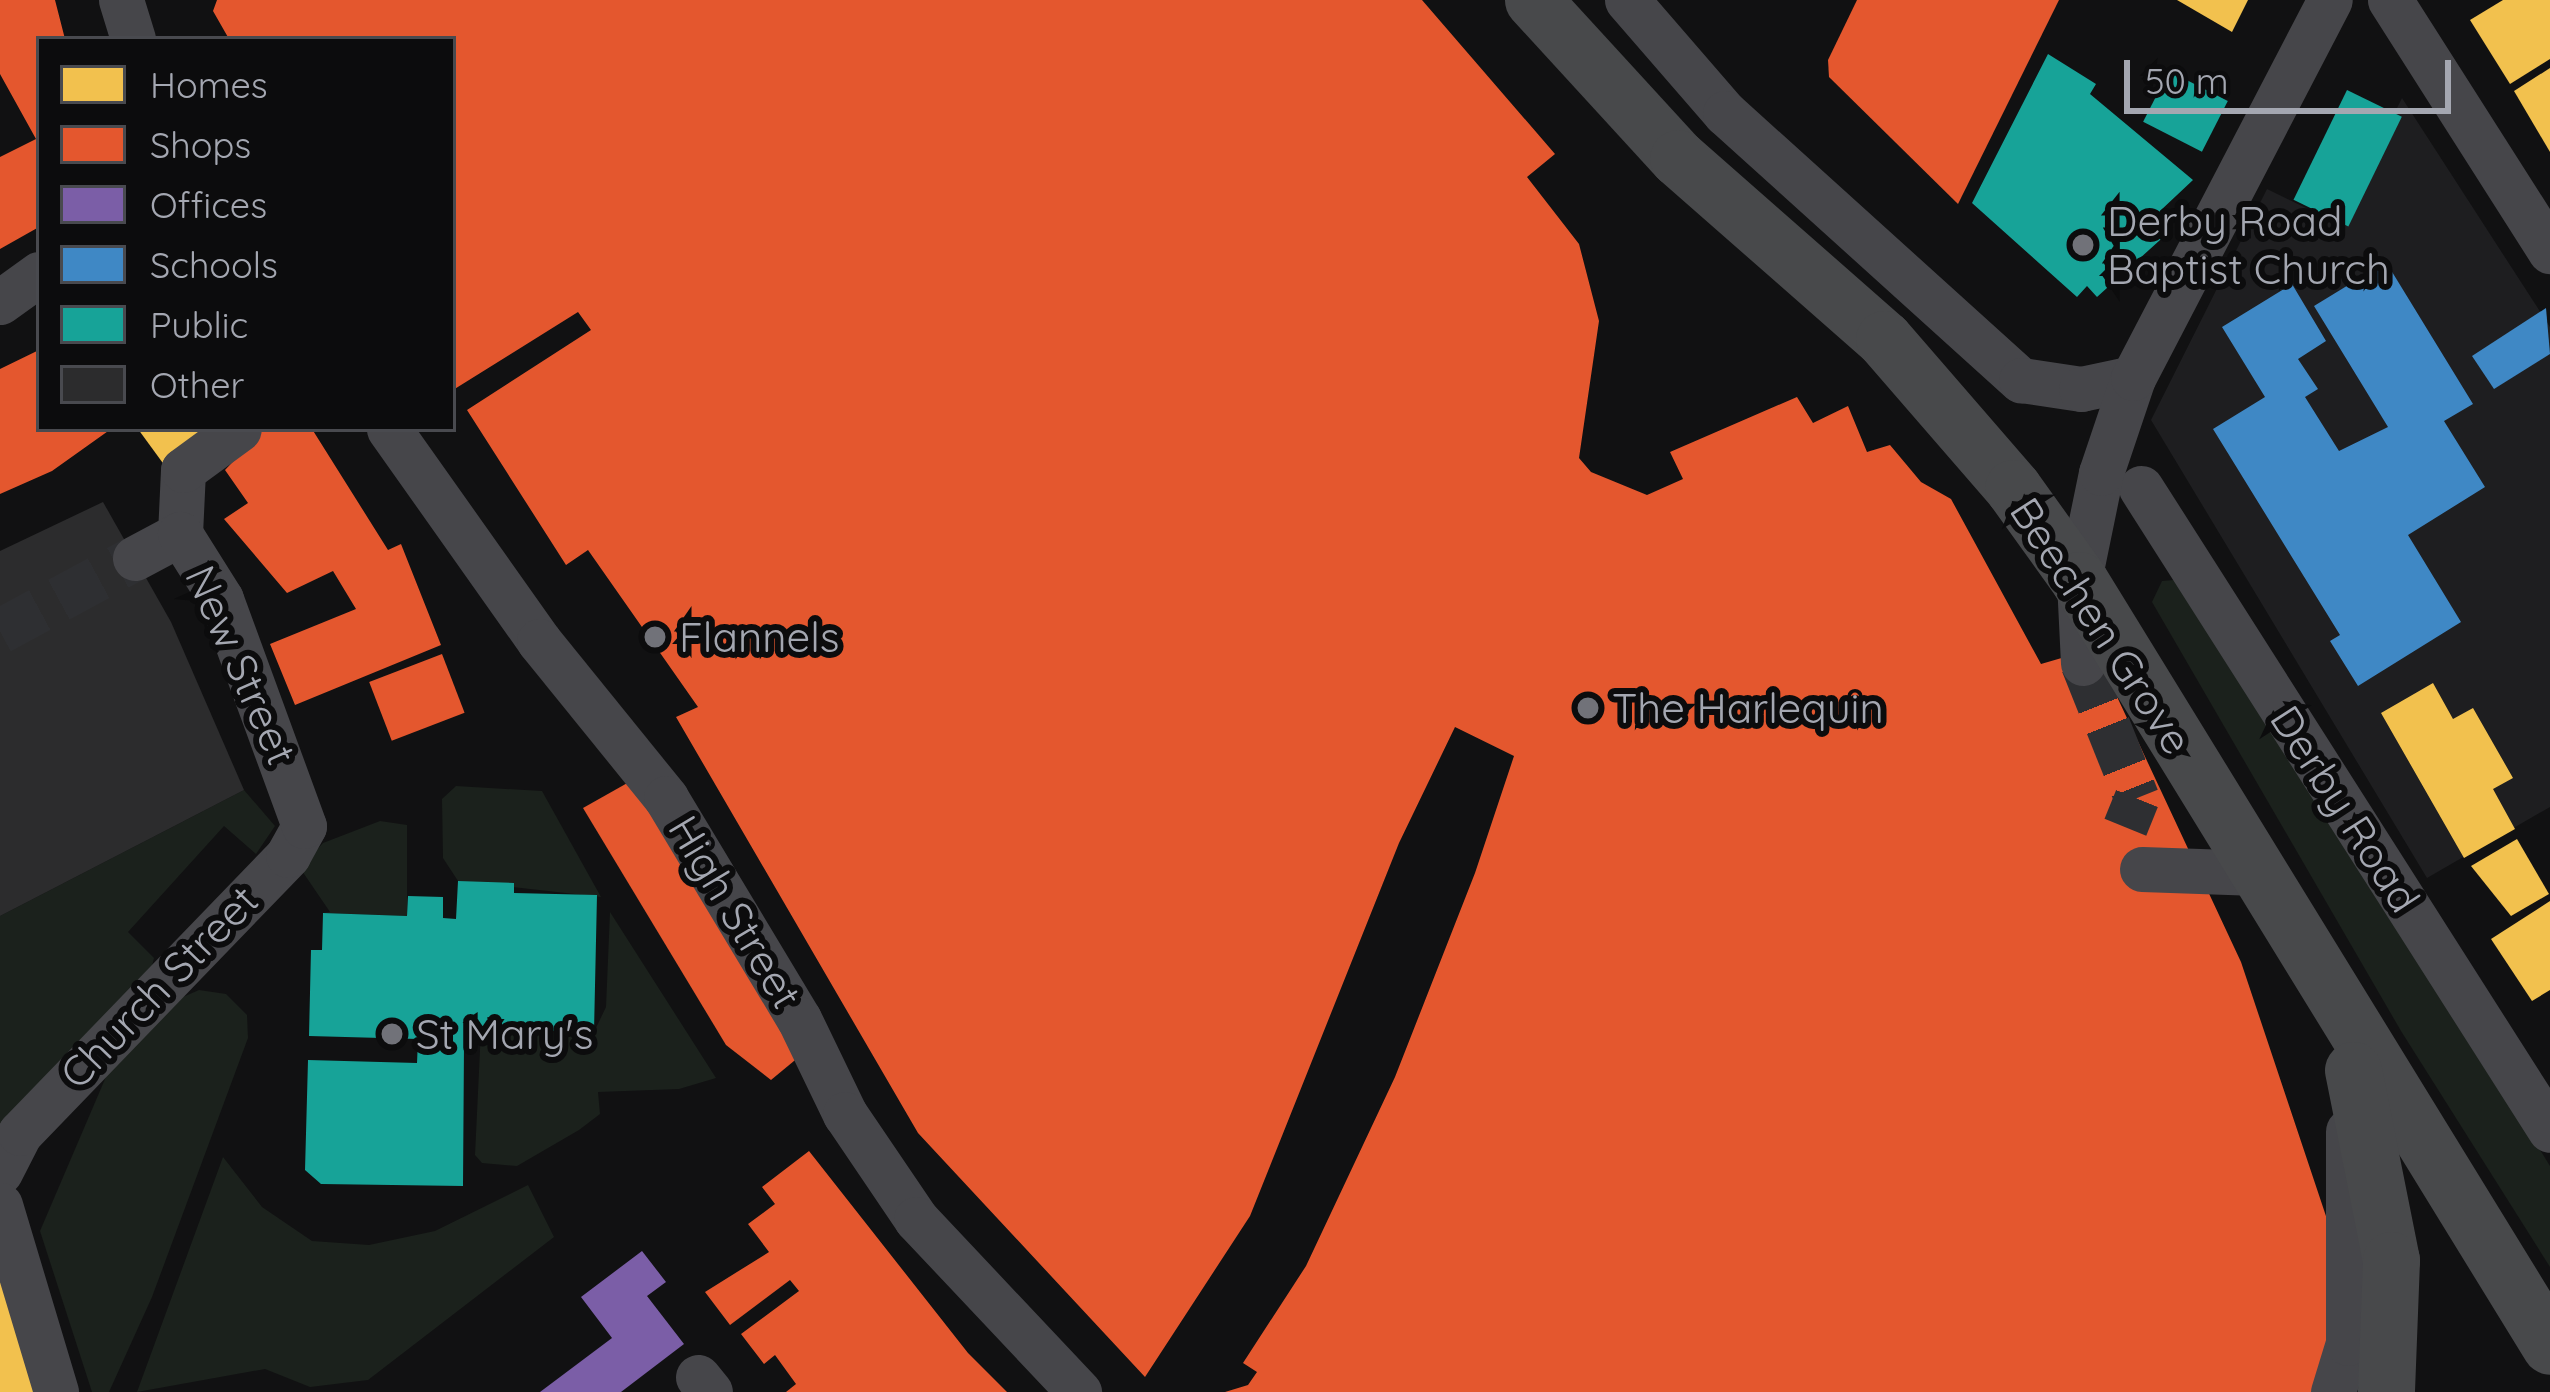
<!DOCTYPE html>
<style>
body{margin:0}
#map{position:relative;width:2550px;height:1392px;overflow:hidden;background:#111112;font-family:Quicksand,sans-serif}
div>[style]{position:absolute}
.built>*{inset:0;background:#1e1e20}
.green>*{inset:0;background:#1b211c}
.homes>*{inset:0;background:#f2c14e}
.shops>*{inset:0;background:#e4572e;transform-origin:0 0}
.offices>*{inset:0;background:#7b5ea7}
.schools>*{inset:0;background:#3f88c5}
.public>*{inset:0;background:#17a398;transform-origin:0 0}
.building>*{inset:0;background:#2c2c2d}
.minor-tunnel>*{height:45px;margin-top:-22.5px;transform-origin:0;background:repeating-linear-gradient(90deg,#2e2f32 0 45px,transparent 0 67px)}
.minor>*{height:45px;margin:-22.5px;padding:0 22.5px;transform-origin:22.5px;border-radius:22.5px;background:#46464a}
.major>*{height:57px;margin:-28.5px;padding:0 28.5px;transform-origin:28.5px;border-radius:28.5px;background:#48494b}
.dots>*{width:33px;height:33px;translate:-50% -50%;box-sizing:border-box;border:6px solid #0c0c0d;border-radius:50%}
span{translate:-50% -50%;white-space:nowrap;text-align:center;line-height:1.15;-webkit-text-stroke:12px #0c0c0d;paint-order:stroke}
.poi-label{font-size:42px;color:#a4a7b1}
.left{translate:0 -50%;text-align:left}
.street-label{font-size:42px;color:#a4a7b1}
.legend{position:absolute;left:36px;top:36px;width:420px;height:396px;box-sizing:border-box;background:#0c0c0d;border:3px solid #494a4f;margin:0;padding:15px 21px;list-style:none;font-size:36px;color:#a4a7b1}
.legend li{display:flex;align-items:center;gap:24px;height:60px}
.legend b{width:60px;border:3px solid #494a4f}
.scale{position:absolute;left:2124px;top:60px;width:327px;height:54px;box-sizing:border-box;border:6px solid #a4a7b1;border-top:0;padding-left:15px;font-size:36px;line-height:42px;white-space:nowrap;color:#a4a7b1;-webkit-text-stroke:9px #0c0c0d;paint-order:stroke}
</style>
<div id="map">
<div class="built">
<i style="clip-path:polygon(2402px 98px,2550px 327px,2550px 807px,2427px 878px,2151px 420px,2267px 189px,2339px 224px)"></i>
</div>
<div class="green">
<i style="clip-path:polygon(2186px 579px,2550px 1166px,2550px 1267px,2401px 1031px,2152px 602px,2162px 581px)"></i>
<i style="clip-path:polygon(456px 786px,542px 791px,601px 897px,458px 881px,443px 858px,442px 799px)"></i>
<i style="clip-path:polygon(244px 790px,275px 826px,256px 854px,224px 826px,128px 932px,154px 958px,147px 986px,0 1149px,0 916px)"></i>
<i style="clip-path:polygon(380px 821px,407px 825px,407px 916px,323px 913px,330px 912px,300px 868px,323px 843px)"></i>
<i style="clip-path:polygon(610px 912px,716px 1078px,679px 1089px,598px 1092px,600px 1114px,579px 1130px,517px 1166px,482px 1163px,475px 1155px,481px 1029px,594px 1032px,606px 1007px)"></i>
<i style="clip-path:polygon(199px 990px,226px 994px,247px 1015px,248px 1038px,152px 1297px,109px 1392px,92px 1392px,40px 1231px,114px 1058px,167px 1004px)"></i>
<i style="clip-path:polygon(223px 1157px,262px 1207px,312px 1241px,369px 1245px,435px 1231px,528px 1185px,554px 1237px,368px 1380px,310px 1387px,265px 1369px,137px 1392px)"></i>
</div>
<div class="homes">
<i style="clip-path:polygon(2177px 0,2248px 0,2232px 32px)"></i>
<i style="clip-path:polygon(2503px 0,2550px 0,2550px 59px,2510px 84px,2470px 20px)"></i>
<i style="clip-path:polygon(2550px 68px,2550px 152px,2514px 91px)"></i>
<i style="clip-path:polygon(138px 429px,216px 429px,165px 466px)"></i>
<i style="clip-path:polygon(2433px 683px,2453px 719px,2473px 708px,2513px 778px,2493px 789px,2515px 829px,2464px 858px,2381px 713px)"></i>
<i style="clip-path:polygon(2517px 839px,2549px 894px,2511px 916px,2471px 866px)"></i>
<i style="clip-path:polygon(2550px 901px,2550px 990px,2532px 1001px,2491px 939px)"></i>
<i style="clip-path:polygon(0 1280px,37px 1392px,0 1392px)"></i>
</div>
<div class="shops">
<i style="clip-path:polygon(0 0,55px 0,65px 39px,39px 39px,39px 227px,0 249px,0 157px,36px 139px,0 74px)"></i>
<i style="clip-path:polygon(217px 0,1422px 0,1555px 154px,1527px 177px,1579px 244px,1599px 321px,1579px 458px,1591px 472px,1647px 495px,1683px 479px,1670px 452px,1797px 397px,1813px 423px,1848px 406px,1867px 452px,1890px 445px,1921px 482px,1951px 499px,2041px 664px,2065px 657px,2105px 671px,2241px 962px,2337px 1249px,2324px 1392px,1225px 1392px,1248px 1385px,1257px 1372px,1243px 1363px,1306px 1266px,1395px 1077px,1475px 873px,1514px 756px,1455px 727px,1399px 843px,1250px 1216px,1145px 1377px,918px 1133px,676px 717px,698px 707px,588px 550px,566px 565px,467px 410px,591px 330px,578px 312px,453px 390px,453px 39px,229px 39px,213px 11px)"></i>
<i style="clip-path:polygon(1857px 0,2059px 0,1958px 204px,1829px 77px,1828px 60px)"></i>
<i style="clip-path:polygon(39px 350px,39px 429px,111px 429px,52px 471px,0 494px,0 369px)"></i>
<i style="clip-path:polygon(264px 429px,312px 429px,388px 550px,401px 544px,441px 645px,295px 705px,270px 644px,356px 609px,333px 571px,287px 593px,224px 519px,248px 503px,225px 470px)"></i>
<i style="left:442px;top:654px;width:63px;height:78px;rotate:69deg"></i>
<i style="clip-path:polygon(638px 777px,800px 1056px,771px 1080px,726px 1045px,583px 808px)"></i>
<i style="clip-path:polygon(809px 1151px,968px 1353px,1007px 1392px,786px 1392px,796px 1384px,775px 1355px,764px 1364px,741px 1334px,799px 1291px,790px 1280px,730px 1325px,705px 1292px,769px 1252px,748px 1224px,775px 1204px,762px 1187px)"></i>
</div>
<div class="offices">
<i style="clip-path:polygon(642px 1251px,666px 1282px,647px 1296px,684px 1344px,621px 1392px,540px 1392px,612px 1338px,581px 1297px)"></i>
</div>
<div class="schools">
<i style="clip-path:polygon(2386px 262px,2473px 404px,2444px 421px,2485px 487px,2408px 535px,2461px 622px,2358px 686px,2330px 641px,2340px 635px,2213px 429px,2265px 397px,2222px 327px,2292px 284px,2326px 341px,2298px 359px,2318px 389px,2305px 397px,2339px 451px,2388px 427px,2314px 306px)"></i>
<i style="clip-path:polygon(2546px 308px,2550px 354px,2494px 389px,2472px 356px)"></i>
</div>
<div class="public">
<i style="clip-path:polygon(2048px 54px,2096px 84px,2090px 94px,2193px 180px,2160px 211px,2170px 231px,2097px 297px,2087px 286px,2077px 297px,1972px 203px)"></i>
<i style="left:2169px;top:71px;width:66px;height:57px;rotate:27deg"></i>
<i style="left:2347px;top:90px;width:61px;height:122px;rotate:26deg"></i>
<i style="clip-path:polygon(458px 881px,514px 883px,514px 893px,597px 895px,594px 1032px,481px 1029px,464px 1045px,463px 1186px,321px 1184px,305px 1170px,308px 1060px,417px 1063px,418px 1039px,309px 1036px,311px 950px,322px 950px,323px 913px,407px 916px,408px 896px,443px 897px,443px 918px,456px 919px)"></i>
</div>
<div class="building">
<i style="clip-path:polygon(103px 502px,171px 622px,244px 790px,0 916px,0 551px)"></i>
</div>
<div class="minor-tunnel">
<i style="left:0;top:631px;width:153px;rotate:-28.4deg"></i>
<i style="left:2083px;top:663px;width:145px;rotate:68.2deg"></i>
<i style="left:2137px;top:798px;width:31px;rotate:112deg"></i>
</div>
<div class="minor">
<i style="left:121px;top:0;width:41px;rotate:72.9deg"></i>
<i style="left:1627px;top:0;width:150px;rotate:49.1deg"></i>
<i style="left:1725px;top:113px;width:399px;rotate:42.1deg"></i>
<i style="left:2021px;top:380px;width:61px;rotate:8.5deg"></i>
<i style="left:2081px;top:389px;width:53px;rotate:-11.9deg"></i>
<i style="left:2390px;top:0;width:298px;rotate:57.5deg"></i>
<i style="left:0;top:302px;width:48px;rotate:-35.7deg"></i>
<i style="left:389px;top:429px;width:260px;rotate:54.7deg"></i>
<i style="left:539px;top:641px;width:202px;rotate:51deg"></i>
<i style="left:666px;top:798px;width:258px;rotate:59deg"></i>
<i style="left:799px;top:1019px;width:106px;rotate:64.2deg"></i>
<i style="left:845px;top:1114px;width:127px;rotate:55.9deg"></i>
<i style="left:916px;top:1219px;width:238px;rotate:46.7deg"></i>
<i style="left:2141px;top:488px;width:761px;rotate:57.5deg"></i>
<i style="left:180px;top:534px;width:64px;rotate:-87.3deg"></i>
<i style="left:183px;top:470px;width:69px;rotate:-36.2deg"></i>
<i style="left:135px;top:558px;width:51px;rotate:-28.1deg"></i>
<i style="left:2083px;top:663px;width:83px;rotate:-92.8deg"></i>
<i style="left:2079px;top:580px;width:109px;rotate:-78.4deg"></i>
<i style="left:2101px;top:473px;width:100px;rotate:-71.4deg"></i>
<i style="left:2133px;top:378px;width:426px;rotate:-62.5deg"></i>
<i style="left:2142px;top:869px;width:115px;rotate:2deg"></i>
<i style="left:0;top:1172px;width:44px;rotate:-62.9deg"></i>
<i style="left:20px;top:1133px;width:386px;rotate:-46deg"></i>
<i style="left:288px;top:855px;width:33px;rotate:-61deg"></i>
<i style="left:304px;top:826px;width:242px;rotate:-110.1deg"></i>
<i style="left:221px;top:599px;width:77px;rotate:-122.2deg"></i>
<i style="left:0;top:1205px;width:195px;rotate:73.3deg"></i>
<i style="left:698px;top:1377px;width:19px;rotate:51deg"></i>
<i style="left:2333px;top:1392px;width:51px;rotate:-73deg"></i>
<i style="left:2348px;top:1343px;width:212px;rotate:-90deg"></i>
</div>
<div class="major">
<i style="left:1533px;top:0;width:214px;rotate:47.5deg"></i>
<i style="left:1678px;top:158px;width:274px;rotate:41.3deg"></i>
<i style="left:1884px;top:339px;width:197px;rotate:49.1deg"></i>
<i style="left:2013px;top:488px;width:113px;rotate:54.3deg"></i>
<i style="left:2079px;top:580px;width:899px;rotate:58.41deg"></i>
<i style="left:2353px;top:1070px;width:194px;rotate:78.7deg"></i>
<i style="left:2391px;top:1260px;width:132px;rotate:92.2deg"></i>
</div>
<div class="dots">
<i style="left:2083px;top:245px;background:#717279"></i>
<i style="left:655px;top:637px;background:#717279"></i>
<i style="left:1588px;top:708px;background:#717279"></i>
<i style="left:392px;top:1034px;background:#717279"></i>
</div>
<div class="poi-label">
<span class="left" style="left:2107px;top:245px">Derby Road<br>Baptist Church</span>
<span class="left" style="left:679px;top:637px">Flannels</span>
<span class="left" style="left:1612px;top:708px">The Harlequin</span>
<span class="left" style="left:416px;top:1034px">St Mary's</span>
</div>
<div class="street-label">
<span style="left:2101px;top:626px;rotate:57deg">Beechen Grove</span>
<span style="left:241px;top:665px;rotate:66deg">New Street</span>
<span style="left:2345px;top:809px;rotate:57deg">Derby Road</span>
<span style="left:735px;top:912px;rotate:59deg">High Street</span>
<span style="left:159px;top:987px;rotate:-46deg">Church Street</span>
</div>
<ul class="legend">
<li><b style="height:33px;background:#f2c14e"></b>Homes</li>
<li><b style="height:33px;background:#e4572e"></b>Shops</li>
<li><b style="height:33px;background:#7b5ea7"></b>Offices</li>
<li><b style="height:33px;background:#3f88c5"></b>Schools</li>
<li><b style="height:33px;background:#17a398"></b>Public</li>
<li><b style="height:33px;background:#2c2c2d"></b>Other</li>
</ul>
<div class="scale">50 m</div>
</div>
